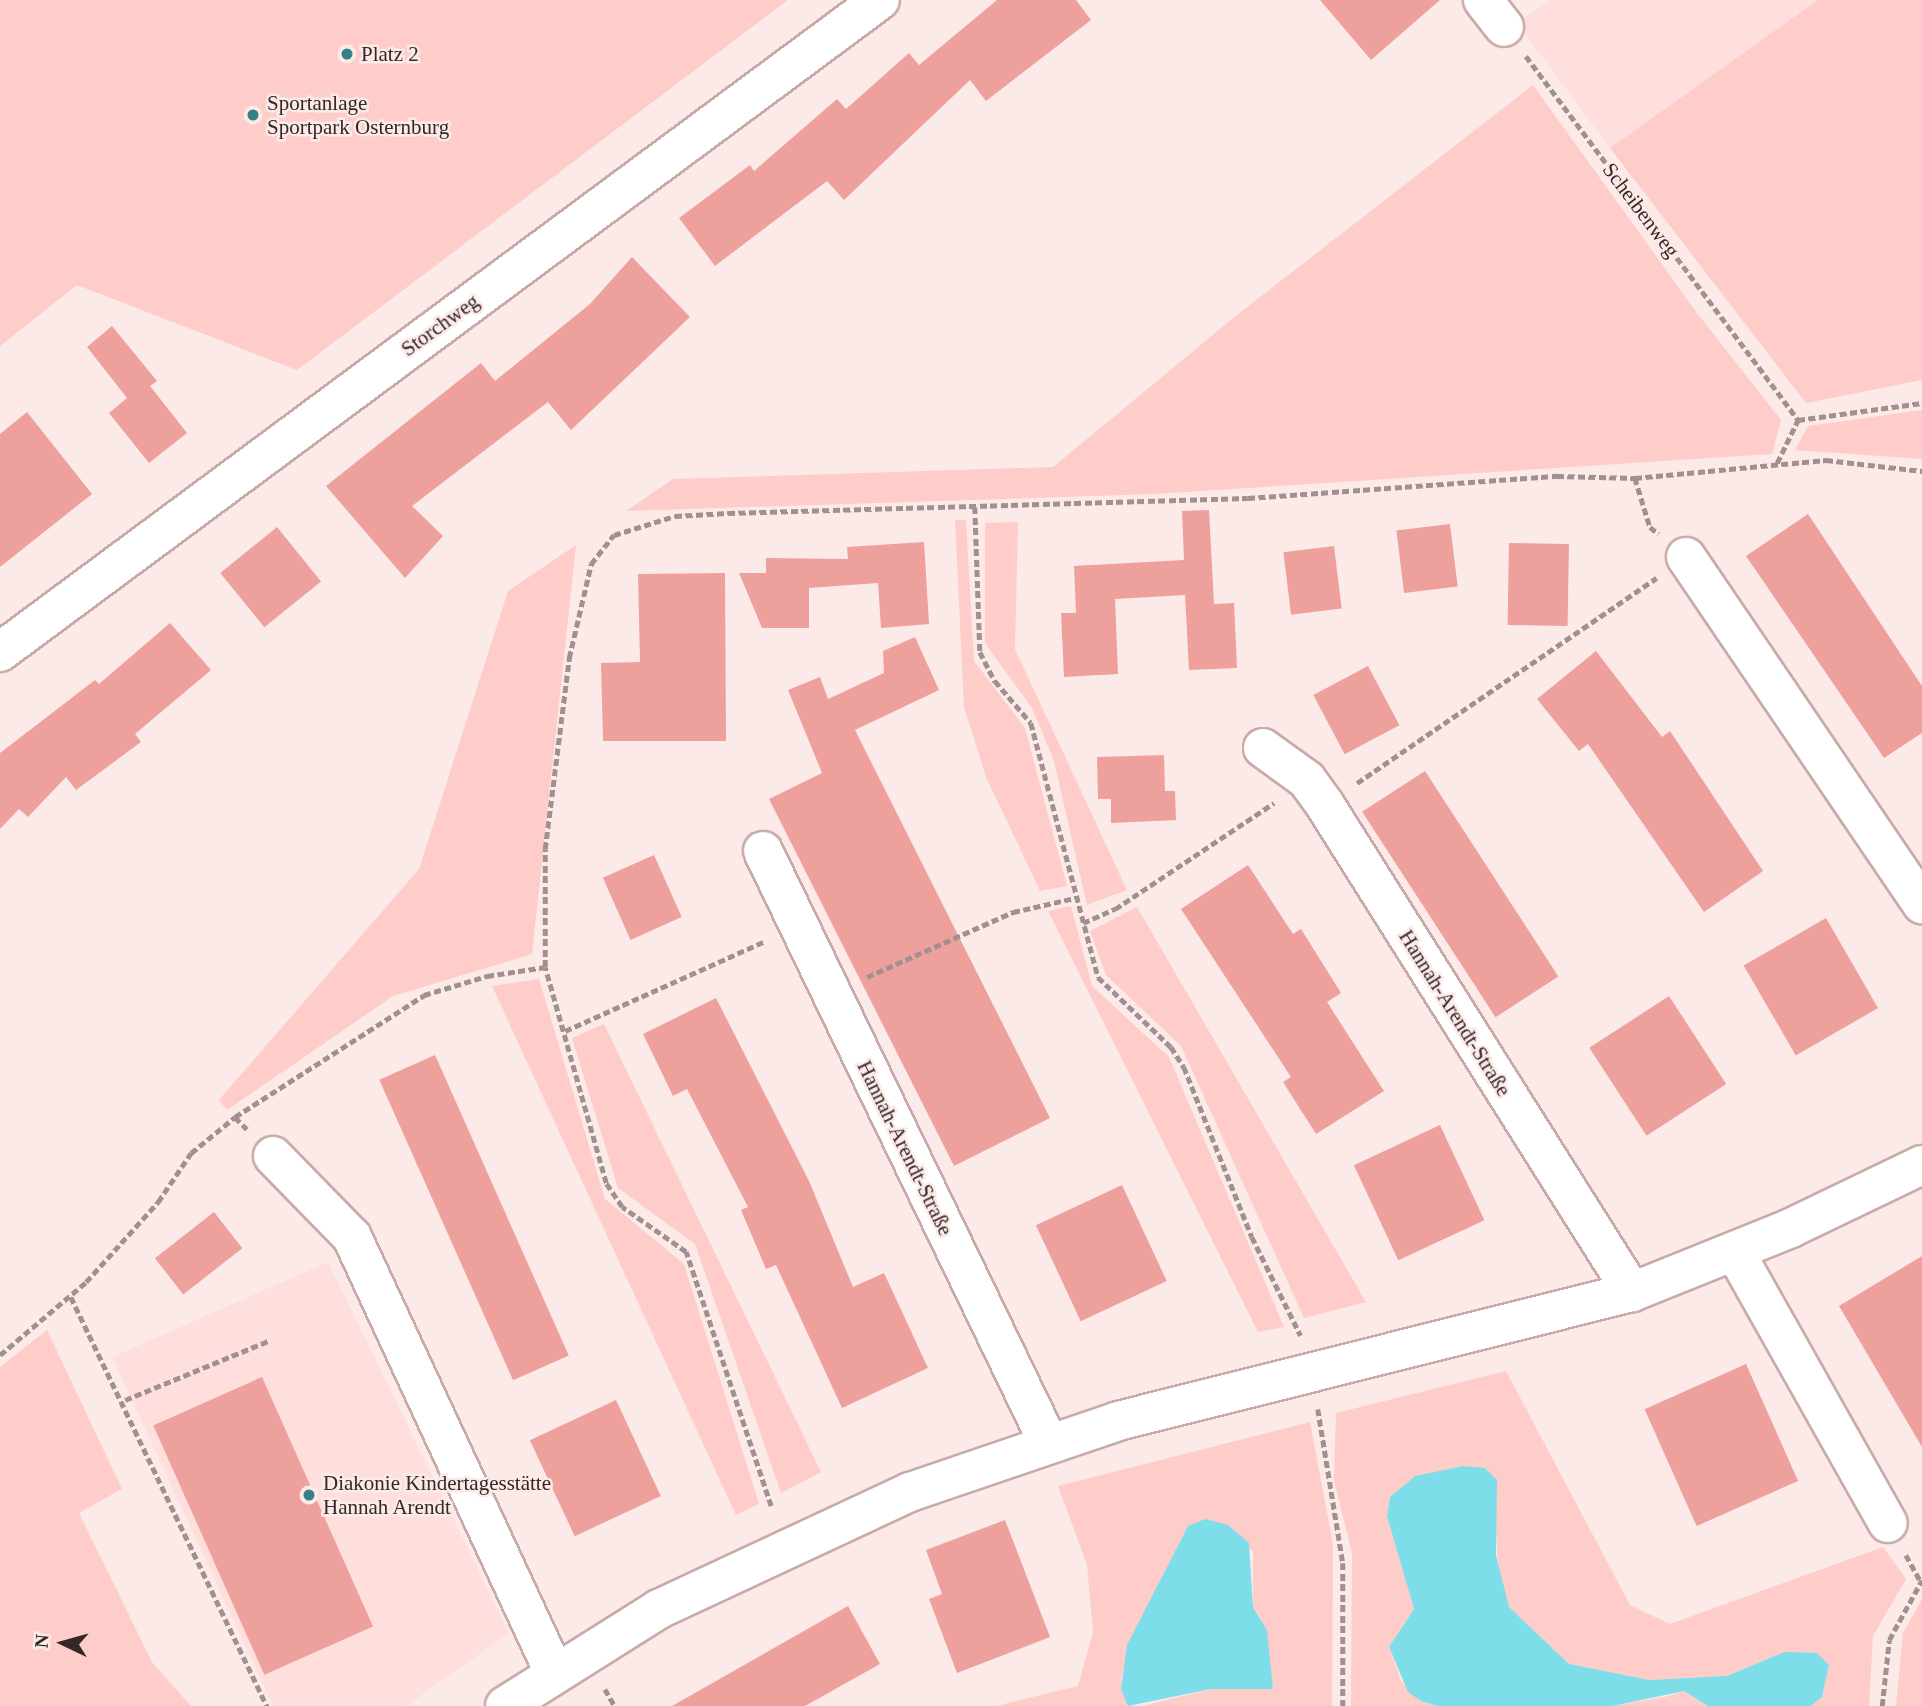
<!DOCTYPE html>
<meta charset="utf-8">
<style>
body{margin:0}
#map{position:relative;width:1922px;height:1706px;overflow:hidden;background:#fceae9;font-family:Georgia,serif}
div>[style]{position:absolute}
.built>*{inset:0;background:#fedfdd}
.green>*{inset:0;background:#feccc9}
.water>*{inset:0;background:#7ddee9}
.building>*{inset:0;background:#eea09d;transform-origin:0 0}
.path>*{height:4.5px;margin-top:-2.25px;transform-origin:0;background:repeating-linear-gradient(90deg,#a09190 0 7px,transparent 0 10.5px)}
.roads{filter:drop-shadow(2px 0 #c8aba9) drop-shadow(-2px 0 #c8aba9) drop-shadow(0 2px #c8aba9) drop-shadow(0 -2px #c8aba9)}
.minor>*{height:38px;margin:-19px;padding:0 19px;transform-origin:19px;border-radius:19px;background:#fff}
.dots>*{width:19px;height:19px;translate:-50% -50%;box-sizing:border-box;border:4px solid #fceae9;border-radius:50%}
span{translate:-50% -50%;white-space:nowrap;text-align:center;line-height:1.15;-webkit-text-stroke:5px #fceae9;paint-order:stroke}
.poi-label{font-size:21px;color:#332827}
.left{translate:0 -50%;text-align:left}
.street-label{font-size:21px;color:#332827}
.north{position:absolute;left:28px;top:1608px;width:70px;height:70px;-webkit-text-stroke:5px #fceae9;paint-order:stroke;rotate:275deg;font-size:19px;font-weight:700;line-height:28px;text-align:center;color:#332827}
.north::after{content:'';display:block;margin:auto;width:24px;height:32px;background:#332827;clip-path:polygon(50% 0,100% 100%,50% 72%,0 100%)}
</style>
<div id="map">
<div class="built">
<i style="clip-path:polygon(1549px 0,1818px 0,1610px 148px,1517px 23px)"></i>
<i style="clip-path:polygon(328px 1262px,509px 1633px,406px 1706px,273px 1706px,112px 1357px)"></i>
</div>
<div class="green">
<i style="clip-path:polygon(0 0,788px 0,297px 370px,77px 285px,0 346px)"></i>
<i style="clip-path:polygon(1818px 0,1922px 0,1922px 380px,1806px 403px,1610px 148px)"></i>
<i style="clip-path:polygon(1533px 85px,1697px 313px,1781px 420px,1772px 454px,1155px 494px,626px 511px,673px 479px,1053px 467px,1237px 315px)"></i>
<i style="clip-path:polygon(1922px 410px,1922px 459px,1795px 450px,1808px 426px)"></i>
<i style="clip-path:polygon(955px 520px,966px 520px,974px 661px,1025px 728px,1067px 886px,1040px 891px,986px 777px,964px 707px)"></i>
<i style="clip-path:polygon(1018px 522px,1015px 649px,1127px 890px,1087px 905px,1054px 761px,1032px 708px,985px 643px,985px 523px)"></i>
<i style="clip-path:polygon(576px 545px,532px 954px,393px 996px,227px 1110px,219px 1100px,419px 869px,508px 591px)"></i>
<i style="clip-path:polygon(1071px 906px,1092px 986px,1169px 1057px,1284px 1327px,1258px 1332px,1048px 911px)"></i>
<i style="clip-path:polygon(1137px 907px,1366px 1302px,1304px 1318px,1181px 1046px,1106px 975px,1090px 931px)"></i>
<i style="clip-path:polygon(539px 979px,605px 1199px,684px 1264px,759px 1504px,736px 1515px,492px 986px)"></i>
<i style="clip-path:polygon(604px 1024px,821px 1472px,781px 1493px,695px 1244px,618px 1188px,572px 1038px)"></i>
<i style="clip-path:polygon(47px 1330px,122px 1489px,79px 1513px,152px 1662px,191px 1706px,0 1706px,0 1367px)"></i>
<i style="clip-path:polygon(1506px 1371px,1630px 1605px,1670px 1624px,1883px 1547px,1906px 1579px,1873px 1636px,1869px 1706px,1811px 1706px,1822px 1697px,1829px 1665px,1784px 1652px,1727px 1676px,1649px 1680px,1569px 1664px,1509px 1607px,1499px 1583px,1496px 1528px,1463px 1466px,1415px 1476px,1390px 1497px,1387px 1515px,1414px 1609px,1389px 1647px,1401px 1681px,1421px 1701px,1438px 1706px,1351px 1706px,1352px 1553px,1334px 1481px,1336px 1413px)"></i>
<i style="clip-path:polygon(1310px 1422px,1333px 1544px,1332px 1706px,1142px 1706px,1211px 1689px,1273px 1689px,1262px 1620px,1253px 1607px,1253px 1552px,1228px 1525px,1188px 1526px,1136px 1629px,1121px 1679px,1128px 1706px,996px 1706px,1078px 1686px,1093px 1632px,1087px 1565px,1058px 1486px)"></i>
<i style="clip-path:polygon(1922px 1599px,1922px 1706px,1896px 1706px,1903px 1633px)"></i>
<i style="clip-path:polygon(1684px 1691px,1708px 1706px,1613px 1706px,1669px 1696px)"></i>
</div>
<div class="water">
<i style="clip-path:polygon(1463px 1466px,1485px 1468px,1497px 1480px,1496px 1555px,1509px 1607px,1569px 1664px,1649px 1680px,1727px 1676px,1784px 1652px,1817px 1653px,1829px 1665px,1822px 1697px,1811px 1706px,1708px 1706px,1684px 1691px,1613px 1706px,1438px 1706px,1421px 1701px,1408px 1692px,1389px 1647px,1414px 1609px,1387px 1516px,1390px 1497px,1415px 1476px)"></i>
<i style="clip-path:polygon(1205px 1519px,1228px 1525px,1249px 1543px,1253px 1607px,1267px 1630px,1273px 1689px,1211px 1689px,1128px 1706px,1121px 1689px,1127px 1645px,1188px 1526px)"></i>
</div>
<div class="building">
<i style="clip-path:polygon(997px 0,1076px 0,1091px 20px,986px 101px,970px 80px,844px 200px,827px 181px,715px 266px,679px 218px,750px 165px,754px 171px,837px 99px,846px 109px,909px 53px,919px 65px)"></i>
<i style="clip-path:polygon(1320px 0,1440px 0,1371px 60px)"></i>
<i style="clip-path:polygon(632px 257px,690px 317px,571px 430px,548px 402px,412px 506px,443px 536px,405px 578px,326px 486px,481px 363px,495px 381px,590px 304px)"></i>
<i style="clip-path:polygon(112px 326px,157px 381px,150px 386px,187px 433px,149px 463px,109px 413px,127px 398px,87px 347px)"></i>
<i style="clip-path:polygon(27px 412px,92px 494px,0 567px,0 434px)"></i>
<i style="clip-path:polygon(1209px 510px,1214px 604px,1234px 603px,1237px 668px,1189px 670px,1185px 595px,1115px 599px,1118px 674px,1064px 677px,1061px 613px,1076px 613px,1074px 566px,1184px 560px,1182px 511px)"></i>
<i style="clip-path:polygon(1808px 514px,1922px 686px,1922px 733px,1884px 758px,1746px 556px)"></i>
<i style="left:1450px;top:524px;width:63px;height:54px;rotate:83deg"></i>
<i style="left:277px;top:527px;width:70px;height:73px;rotate:51deg"></i>
<i style="clip-path:polygon(924px 542px,929px 624px,881px 628px,878px 583px,809px 588px,809px 628px,762px 628px,739px 573px,766px 573px,766px 558px,848px 559px,847px 547px)"></i>
<i style="left:1509px;top:543px;width:60px;height:82px;rotate:1deg"></i>
<i style="left:1334px;top:546px;width:63px;height:51px;rotate:83deg"></i>
<i style="clip-path:polygon(725px 573px,726px 741px,603px 741px,601px 663px,640px 662px,638px 574px)"></i>
<i style="clip-path:polygon(170px 623px,211px 670px,135px 734px,141px 742px,76px 790px,66px 777px,28px 817px,19px 809px,0 829px,0 753px,95px 680px,99px 684px)"></i>
<i style="clip-path:polygon(915px 637px,939px 690px,855px 730px,1050px 1118px,954px 1166px,769px 799px,822px 773px,788px 690px,820px 677px,828px 699px,884px 673px,883px 651px)"></i>
<i style="clip-path:polygon(1596px 651px,1662px 737px,1670px 731px,1763px 871px,1704px 912px,1588px 744px,1579px 751px,1537px 699px)"></i>
<i style="left:1368px;top:666px;width:67px;height:62px;rotate:62deg"></i>
<i style="clip-path:polygon(1164px 755px,1165px 791px,1175px 791px,1176px 820px,1111px 823px,1111px 799px,1098px 799px,1097px 757px)"></i>
<i style="left:1425px;top:771px;width:245px;height:75px;rotate:57deg"></i>
<i style="left:654px;top:855px;width:68px;height:56px;rotate:66deg"></i>
<i style="clip-path:polygon(1248px 865px,1293px 934px,1301px 929px,1341px 993px,1327px 1002px,1384px 1091px,1316px 1134px,1283px 1082px,1291px 1077px,1181px 909px)"></i>
<i style="left:1826px;top:918px;width:104px;height:95px;rotate:60deg"></i>
<i style="left:1669px;top:996px;width:105px;height:95px;rotate:57deg"></i>
<i style="clip-path:polygon(716px 998px,809px 1181px,853px 1287px,884px 1273px,928px 1368px,842px 1408px,776px 1265px,766px 1269px,741px 1210px,748px 1207px,687px 1089px,673px 1096px,643px 1034px)"></i>
<i style="left:435px;top:1055px;width:329px;height:61px;rotate:66deg"></i>
<i style="left:1440px;top:1125px;width:105px;height:95px;rotate:65deg"></i>
<i style="left:1122px;top:1185px;width:106px;height:95px;rotate:65deg"></i>
<i style="left:214px;top:1212px;width:46px;height:75px;rotate:52deg"></i>
<i style="clip-path:polygon(1922px 1256px,1922px 1447px,1839px 1306px)"></i>
<i style="left:1746px;top:1364px;width:128px;height:111px;rotate:66deg"></i>
<i style="left:262px;top:1377px;width:273px;height:119px;rotate:66deg"></i>
<i style="left:616px;top:1400px;width:106px;height:95px;rotate:65deg"></i>
<i style="clip-path:polygon(1005px 1520px,1050px 1637px,957px 1673px,929px 1599px,942px 1594px,926px 1550px)"></i>
<i style="clip-path:polygon(848px 1606px,880px 1664px,805px 1706px,672px 1706px)"></i>
</div>
<div class="path">
<i style="left:1526px;top:56px;width:454px;rotate:53.2deg"></i>
<i style="left:1798px;top:420px;width:125px;rotate:-7.8deg"></i>
<i style="left:1777px;top:463px;width:48px;rotate:-64deg"></i>
<i style="left:1635px;top:478px;width:51px;rotate:73deg"></i>
<i style="left:1650px;top:527px;width:11px;rotate:38deg"></i>
<i style="left:975px;top:507px;width:145px;rotate:88deg"></i>
<i style="left:980px;top:652px;width:33px;rotate:63deg"></i>
<i style="left:995px;top:681px;width:55px;rotate:49.4deg"></i>
<i style="left:1031px;top:723px;width:263px;rotate:75.2deg"></i>
<i style="left:1098px;top:977px;width:101px;rotate:43.8deg"></i>
<i style="left:1171px;top:1047px;width:24px;rotate:57deg"></i>
<i style="left:1184px;top:1067px;width:183px;rotate:68.2deg"></i>
<i style="left:1252px;top:1237px;width:110px;rotate:63.7deg"></i>
<i style="left:1357px;top:783px;width:363px;rotate:-34.4deg"></i>
<i style="left:1083px;top:923px;width:35px;rotate:-24deg"></i>
<i style="left:1115px;top:909px;width:191px;rotate:-33.7deg"></i>
<i style="left:867px;top:977px;width:160px;rotate:-24deg"></i>
<i style="left:1013px;top:912px;width:64px;rotate:-12.7deg"></i>
<i style="left:565px;top:1031px;width:219px;rotate:-24.2deg"></i>
<i style="left:235px;top:1117px;width:18px;rotate:45deg"></i>
<i style="left:71px;top:1297px;width:454px;rotate:64.4deg"></i>
<i style="left:0;top:1355px;width:113px;rotate:-40.3deg"></i>
<i style="left:86px;top:1282px;width:108px;rotate:-48deg"></i>
<i style="left:158px;top:1202px;width:59px;rotate:-56deg"></i>
<i style="left:191px;top:1153px;width:57px;rotate:-39.3deg"></i>
<i style="left:235px;top:1117px;width:225px;rotate:-32.8deg"></i>
<i style="left:424px;top:995px;width:66px;rotate:-16.8deg"></i>
<i style="left:487px;top:976px;width:59px;rotate:-8.8deg"></i>
<i style="left:125px;top:1400px;width:155px;rotate:-22.4deg"></i>
<i style="left:1318px;top:1409px;width:156px;rotate:80.8deg"></i>
<i style="left:1343px;top:1563px;width:143px;rotate:90deg"></i>
<i style="left:771px;top:1506px;width:268px;rotate:-108.5deg"></i>
<i style="left:686px;top:1252px;width:78px;rotate:-144.9deg"></i>
<i style="left:622px;top:1207px;width:29px;rotate:-124deg"></i>
<i style="left:606px;top:1183px;width:224px;rotate:-105.8deg"></i>
<i style="left:545px;top:967px;width:118px;rotate:-90deg"></i>
<i style="left:545px;top:849px;width:193px;rotate:-82.8deg"></i>
<i style="left:569px;top:658px;width:97px;rotate:-76.8deg"></i>
<i style="left:591px;top:564px;width:37px;rotate:-52deg"></i>
<i style="left:614px;top:535px;width:64px;rotate:-17.3deg"></i>
<i style="left:675px;top:516px;width:53px;rotate:-3.2deg"></i>
<i style="left:728px;top:513px;width:520px;rotate:-1.65deg"></i>
<i style="left:1248px;top:498px;width:310px;rotate:-4.1deg"></i>
<i style="left:1557px;top:476px;width:78px;rotate:1.5deg"></i>
<i style="left:1635px;top:478px;width:192px;rotate:-5.4deg"></i>
<i style="left:1826px;top:460px;width:97px;rotate:6.5deg"></i>
<i style="left:1906px;top:1555px;width:31px;rotate:61deg"></i>
<i style="left:605px;top:1689px;width:20px;rotate:60deg"></i>
<i style="left:1882px;top:1706px;width:66px;rotate:-83.9deg"></i>
<i style="left:1889px;top:1640px;width:68px;rotate:-61.2deg"></i>
</div>
<div class="roads">
<div class="minor">
<i style="left:1483px;top:0;width:34px;rotate:52deg"></i>
<i style="left:1686px;top:557px;width:420px;rotate:55.8deg"></i>
<i style="left:0;top:652px;width:1095px;rotate:-36.54deg"></i>
<i style="left:1263px;top:748px;width:54px;rotate:36deg"></i>
<i style="left:1307px;top:780px;width:31px;rotate:54deg"></i>
<i style="left:1325px;top:805px;width:576px;rotate:57.77deg"></i>
<i style="left:763px;top:851px;width:658px;rotate:64.25deg"></i>
<i style="left:273px;top:1156px;width:113px;rotate:45.7deg"></i>
<i style="left:352px;top:1237px;width:482px;rotate:65.1deg"></i>
<i style="left:1735px;top:1252px;width:311px;rotate:60.6deg"></i>
<i style="left:505px;top:1706px;width:182px;rotate:-32.2deg"></i>
<i style="left:659px;top:1609px;width:277px;rotate:-25deg"></i>
<i style="left:910px;top:1492px;width:220px;rotate:-18.8deg"></i>
<i style="left:1118px;top:1421px;width:530px;rotate:-14.09deg"></i>
<i style="left:1632px;top:1292px;width:171px;rotate:-21.9deg"></i>
<i style="left:1791px;top:1228px;width:145px;rotate:-25.7deg"></i>
</div>
</div>
<div class="dots">
<i style="left:347px;top:54px;background:#377f87"></i>
<i style="left:253px;top:115px;background:#377f87"></i>
<i style="left:309px;top:1495px;background:#377f87"></i>
</div>
<div class="poi-label">
<span class="left" style="left:361px;top:54px">Platz 2</span>
<span class="left" style="left:267px;top:115px">Sportanlage<br>Sportpark Osternburg</span>
<span class="left" style="left:323px;top:1495px">Diakonie Kindertagesstätte<br>Hannah Arendt</span>
</div>
<div class="street-label">
<span style="left:1641px;top:210px;rotate:53deg">Scheibenweg</span>
<span style="left:440px;top:325px;rotate:-36deg">Storchweg</span>
<span style="left:1455px;top:1013px;rotate:58deg">Hannah-Arendt-Straße</span>
<span style="left:905px;top:1148px;rotate:64deg">Hannah-Arendt-Straße</span>
</div>
<div class="north">N</div>
</div>
